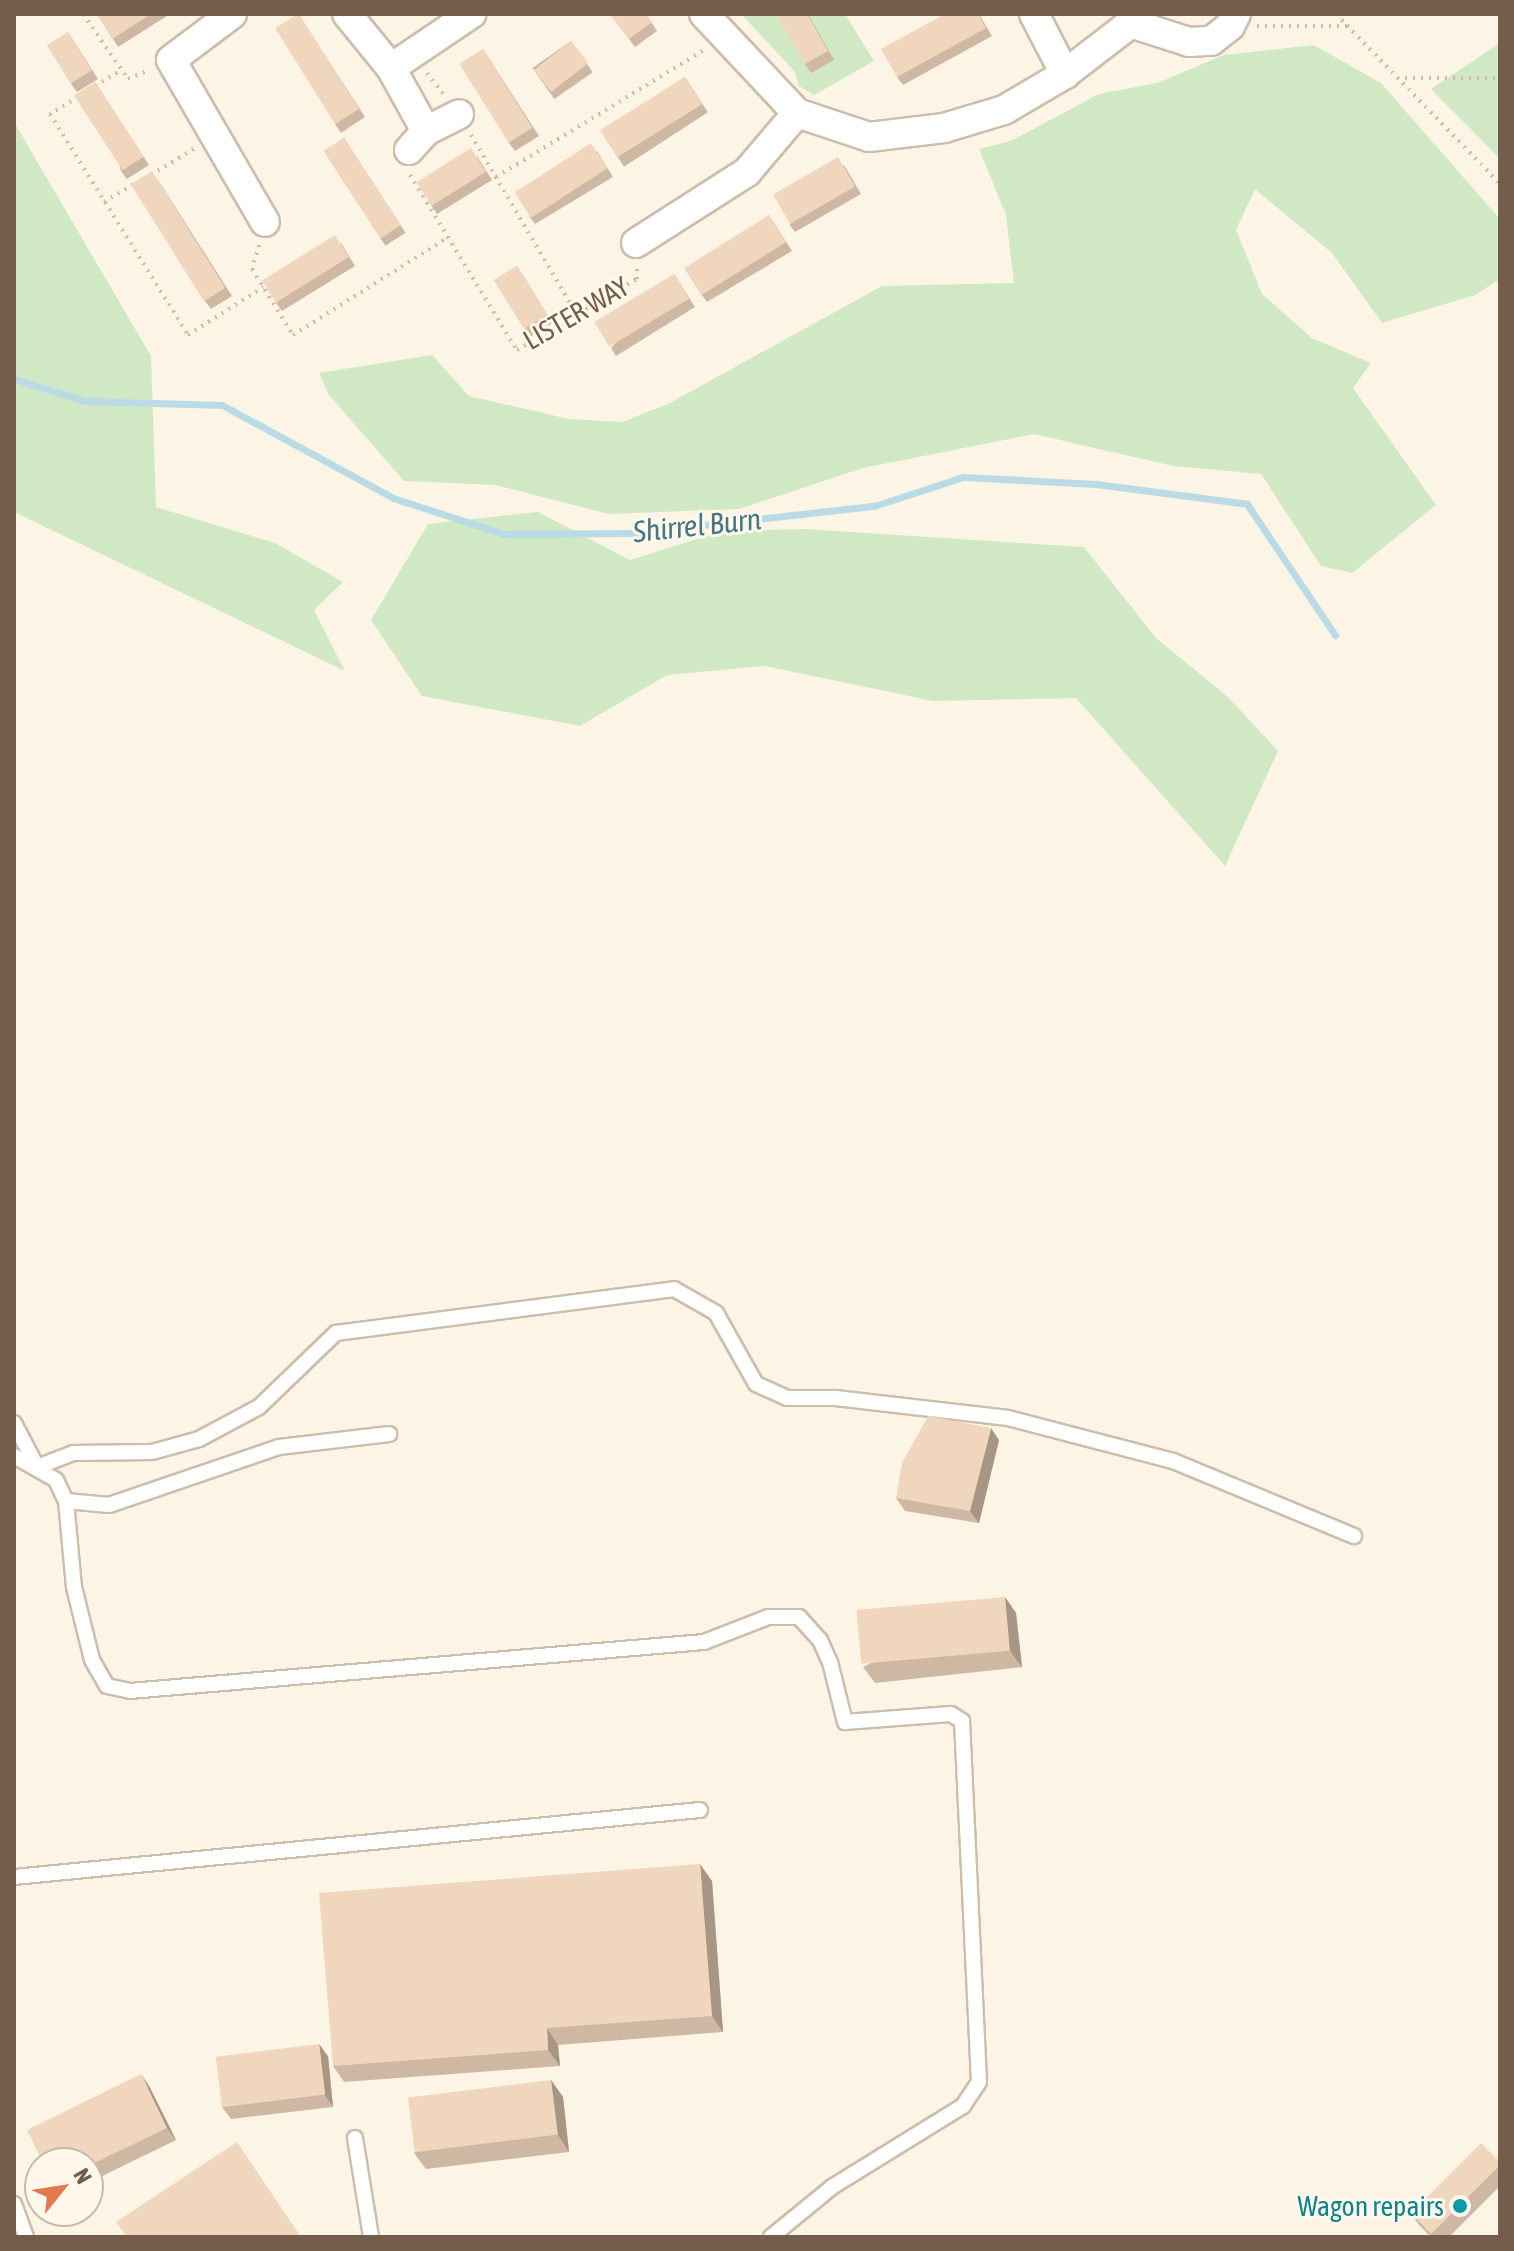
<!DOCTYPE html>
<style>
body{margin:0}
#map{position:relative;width:1514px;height:2251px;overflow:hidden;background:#fcf5e5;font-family:"Asap Condensed",sans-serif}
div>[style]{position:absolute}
.green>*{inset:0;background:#d0e9c4}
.stream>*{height:7px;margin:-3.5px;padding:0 3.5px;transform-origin:3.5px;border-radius:3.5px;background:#badbe5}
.path>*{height:4px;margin-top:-2px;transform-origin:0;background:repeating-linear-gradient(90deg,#d5b9a1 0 2px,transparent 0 8px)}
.roads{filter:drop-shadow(2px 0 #cdbdac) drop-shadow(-2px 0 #cdbdac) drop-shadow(0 2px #cdbdac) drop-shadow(0 -2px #cdbdac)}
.service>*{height:14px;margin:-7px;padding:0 7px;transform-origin:7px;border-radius:7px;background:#fff}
.minor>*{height:28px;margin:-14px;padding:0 14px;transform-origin:14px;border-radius:14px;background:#fff}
.wall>*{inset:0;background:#ceb8a3;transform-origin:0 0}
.shaded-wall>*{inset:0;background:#a89684}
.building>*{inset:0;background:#f0d6bd;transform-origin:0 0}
.dots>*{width:22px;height:22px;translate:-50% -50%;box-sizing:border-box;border:4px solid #fff8eb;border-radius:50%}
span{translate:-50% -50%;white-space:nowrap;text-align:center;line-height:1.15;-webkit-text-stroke:6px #fff8eb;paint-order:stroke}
.street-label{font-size:28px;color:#745d4b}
.culture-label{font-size:28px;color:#0d838f}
.right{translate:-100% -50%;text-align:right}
.water-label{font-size:30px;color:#457787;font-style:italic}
.frame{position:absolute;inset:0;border:16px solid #745d4b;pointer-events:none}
.north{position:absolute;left:24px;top:2147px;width:80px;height:80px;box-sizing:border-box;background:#fff8eb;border:2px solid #c7baab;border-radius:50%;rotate:60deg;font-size:22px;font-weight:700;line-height:32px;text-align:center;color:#745d4b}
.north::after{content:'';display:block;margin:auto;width:28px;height:36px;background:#e27a4d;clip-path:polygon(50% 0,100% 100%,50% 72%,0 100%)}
</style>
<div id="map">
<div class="green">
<i style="clip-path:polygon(741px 14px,845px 14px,874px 61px,814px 95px,799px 86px,795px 72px)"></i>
<i style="clip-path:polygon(1500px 43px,1500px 159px,1431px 89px)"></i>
<i style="clip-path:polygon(1314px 45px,1381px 83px,1500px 219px,1500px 279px,1475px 295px,1382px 323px,1332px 253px,1255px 189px,1236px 230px,1262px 294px,1312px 338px,1371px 363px,1353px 388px,1436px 505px,1352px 573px,1321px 566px,1261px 474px,1173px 466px,1034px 434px,863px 468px,739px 509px,609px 514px,495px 485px,404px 481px,329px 395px,319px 373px,432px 355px,469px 396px,569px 419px,622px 422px,670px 403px,882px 286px,1014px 283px,1006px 215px,979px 149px,1011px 141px,1099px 94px,1157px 83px,1224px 55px)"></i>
<i style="clip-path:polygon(14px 122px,151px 356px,156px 507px,275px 543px,343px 582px,314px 610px,345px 671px,14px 512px)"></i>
<i style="clip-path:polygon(538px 512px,630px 560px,723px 531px,804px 529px,1084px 547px,1156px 638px,1228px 697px,1278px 751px,1225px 866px,1076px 698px,933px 701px,765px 666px,667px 675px,580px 726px,422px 696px,371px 620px,428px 524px)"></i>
</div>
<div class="stream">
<i style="left:14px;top:379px;width:74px;rotate:17.2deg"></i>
<i style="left:85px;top:401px;width:137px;rotate:1.7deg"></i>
<i style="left:222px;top:405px;width:195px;rotate:28.5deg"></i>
<i style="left:393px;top:498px;width:117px;rotate:18deg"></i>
<i style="left:504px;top:534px;width:128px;rotate:-0.4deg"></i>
<i style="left:632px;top:533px;width:244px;rotate:-6.4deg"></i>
<i style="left:874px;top:506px;width:94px;rotate:-18deg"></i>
<i style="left:963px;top:477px;width:133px;rotate:3deg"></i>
<i style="left:1096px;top:484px;width:152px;rotate:7.5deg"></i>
<i style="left:1247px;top:504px;width:158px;rotate:56.1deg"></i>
</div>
<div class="path">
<i style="left:83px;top:14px;width:79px;rotate:55.3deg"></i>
<i style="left:128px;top:79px;width:21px;rotate:-23deg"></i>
<i style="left:1336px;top:14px;width:236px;rotate:46deg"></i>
<i style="left:1257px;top:26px;width:91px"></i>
<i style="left:427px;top:73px;width:28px;rotate:52deg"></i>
<i style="left:1405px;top:78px;width:95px"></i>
<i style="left:95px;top:86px;width:31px;rotate:-31deg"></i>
<i style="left:78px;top:97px;width:33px;rotate:149deg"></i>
<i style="left:50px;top:114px;width:261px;rotate:58deg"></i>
<i style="left:188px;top:335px;width:89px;rotate:-32.6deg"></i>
<i style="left:471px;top:135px;width:207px;rotate:59.5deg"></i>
<i style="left:151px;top:175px;width:52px;rotate:-31.5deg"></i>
<i style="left:410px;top:175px;width:205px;rotate:58.6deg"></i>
<i style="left:517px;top:350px;width:139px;rotate:-30.6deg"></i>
<i style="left:637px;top:279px;width:10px;rotate:-90deg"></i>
<i style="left:496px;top:177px;width:246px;rotate:-31.4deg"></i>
<i style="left:104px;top:202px;width:37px;rotate:-31deg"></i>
<i style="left:259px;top:245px;width:25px;rotate:106deg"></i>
<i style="left:252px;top:269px;width:78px;rotate:58.2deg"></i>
<i style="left:293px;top:335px;width:182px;rotate:-32.2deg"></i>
</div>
<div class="roads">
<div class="service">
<i style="left:14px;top:1423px;width:50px;rotate:62.4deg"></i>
<i style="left:14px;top:1456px;width:48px;rotate:29.7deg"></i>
<i style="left:56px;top:1480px;width:23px;rotate:65deg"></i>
<i style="left:66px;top:1501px;width:86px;rotate:84.7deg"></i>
<i style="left:74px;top:1587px;width:75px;rotate:76.1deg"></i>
<i style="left:92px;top:1660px;width:30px;rotate:60deg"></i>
<i style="left:107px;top:1686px;width:24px;rotate:12deg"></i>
<i style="left:130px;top:1691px;width:576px;rotate:-4.88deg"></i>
<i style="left:704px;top:1642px;width:69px;rotate:-21.3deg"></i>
<i style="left:768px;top:1617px;width:31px"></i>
<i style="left:799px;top:1617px;width:31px;rotate:48deg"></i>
<i style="left:820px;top:1640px;width:24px;rotate:66deg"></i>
<i style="left:830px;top:1662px;width:62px;rotate:76deg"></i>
<i style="left:845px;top:1722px;width:106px;rotate:-4.3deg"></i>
<i style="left:951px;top:1714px;width:13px;rotate:32deg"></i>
<i style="left:962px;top:1721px;width:361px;rotate:87.3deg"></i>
<i style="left:979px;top:2082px;width:29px;rotate:124deg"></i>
<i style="left:963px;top:2106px;width:154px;rotate:148.3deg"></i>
<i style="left:832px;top:2187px;width:79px;rotate:140.7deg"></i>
<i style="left:37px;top:1467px;width:39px;rotate:-21deg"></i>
<i style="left:73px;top:1453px;width:79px;rotate:-0.7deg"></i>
<i style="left:152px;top:1452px;width:49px;rotate:-15.5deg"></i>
<i style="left:199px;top:1439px;width:68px;rotate:-28.1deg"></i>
<i style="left:259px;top:1407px;width:107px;rotate:-43.9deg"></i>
<i style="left:336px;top:1333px;width:341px;rotate:-7.4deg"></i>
<i style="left:674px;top:1289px;width:48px;rotate:29.7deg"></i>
<i style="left:716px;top:1313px;width:81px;rotate:60.6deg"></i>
<i style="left:756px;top:1384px;width:34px;rotate:24deg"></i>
<i style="left:787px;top:1398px;width:49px"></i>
<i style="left:836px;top:1398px;width:173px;rotate:6.6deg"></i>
<i style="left:1008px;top:1418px;width:171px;rotate:14.6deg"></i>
<i style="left:1173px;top:1461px;width:196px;rotate:22.5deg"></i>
<i style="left:66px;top:1501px;width:43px;rotate:5.3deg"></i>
<i style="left:109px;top:1505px;width:180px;rotate:-18.8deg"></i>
<i style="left:279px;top:1447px;width:111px;rotate:-6.7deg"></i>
<i style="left:14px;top:1877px;width:689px;rotate:-5.58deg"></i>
<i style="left:355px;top:2138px;width:100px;rotate:80.8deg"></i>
<i style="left:14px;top:2204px;width:35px;rotate:70deg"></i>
</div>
<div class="minor">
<i style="left:232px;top:14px;width:76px;rotate:143deg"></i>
<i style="left:171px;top:60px;width:187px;rotate:59.9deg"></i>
<i style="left:347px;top:14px;width:70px;rotate:50.8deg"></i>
<i style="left:391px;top:68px;width:97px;rotate:-34deg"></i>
<i style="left:704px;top:14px;width:136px;rotate:46.8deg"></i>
<i style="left:797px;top:113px;width:76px;rotate:18.4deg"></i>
<i style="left:869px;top:137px;width:76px;rotate:-6.8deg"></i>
<i style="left:944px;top:128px;width:63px;rotate:-16.7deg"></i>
<i style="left:1004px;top:110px;width:71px;rotate:-30.5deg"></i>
<i style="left:1065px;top:74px;width:98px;rotate:-37.6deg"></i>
<i style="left:1034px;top:14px;width:68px;rotate:62.7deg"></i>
<i style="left:1133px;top:24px;width:59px;rotate:17.8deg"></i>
<i style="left:1189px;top:42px;width:22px;rotate:-3deg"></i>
<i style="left:1211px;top:41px;width:24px;rotate:-38deg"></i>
<i style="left:1230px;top:26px;width:13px;rotate:-63deg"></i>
<i style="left:391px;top:68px;width:72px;rotate:60.9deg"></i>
<i style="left:409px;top:150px;width:25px;rotate:-48deg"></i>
<i style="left:426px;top:131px;width:37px;rotate:-27deg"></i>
<i style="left:636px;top:243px;width:132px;rotate:-32.6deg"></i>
<i style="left:747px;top:172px;width:77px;rotate:-49.7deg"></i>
</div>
</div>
<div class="wall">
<i style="clip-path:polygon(97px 14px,170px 14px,118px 47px)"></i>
<i style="clip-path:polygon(298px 14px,365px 117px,341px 133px,335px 124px)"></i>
<i style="clip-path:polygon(610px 14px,646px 14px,657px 31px,635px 47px)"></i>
<i style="clip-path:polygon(808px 14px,834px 60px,811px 73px,805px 64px)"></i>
<i style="clip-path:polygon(945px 14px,979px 14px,992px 36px,903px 85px,897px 77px)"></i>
<i style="clip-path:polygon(68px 32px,98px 79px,77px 92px,71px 84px)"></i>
<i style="left:571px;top:41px;width:38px;height:47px;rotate:55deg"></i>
<i style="clip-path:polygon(483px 49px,539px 136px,515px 151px,509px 143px)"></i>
<i style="left:685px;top:77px;width:42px;height:100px;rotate:57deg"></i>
<i style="clip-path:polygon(95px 82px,149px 165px,127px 179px,121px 171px)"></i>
<i style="left:344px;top:138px;width:113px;height:24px;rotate:57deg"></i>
<i style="clip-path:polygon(597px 151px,613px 177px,535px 224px,529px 216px)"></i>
<i style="clip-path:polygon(477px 156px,492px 180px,437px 214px,431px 205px)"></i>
<i style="clip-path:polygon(844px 165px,861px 194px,795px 232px,789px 224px)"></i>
<i style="clip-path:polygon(158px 180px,232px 296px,211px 309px,205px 301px)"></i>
<i style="clip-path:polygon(769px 215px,792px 251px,707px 302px,701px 294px)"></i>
<i style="clip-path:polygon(341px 243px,355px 266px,282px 311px,276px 303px)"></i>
<i style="left:517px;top:266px;width:67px;height:27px;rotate:58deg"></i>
<i style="clip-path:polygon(674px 274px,695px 307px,616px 356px,611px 348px)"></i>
<i style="clip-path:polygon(999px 1440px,979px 1523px,905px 1511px,896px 1498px)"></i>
<i style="clip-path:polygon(1005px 1597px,1016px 1613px,1022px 1667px,875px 1683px,863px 1667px)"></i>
<i style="clip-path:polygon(712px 1881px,723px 2032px,558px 2045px,560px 2066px,344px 2082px,333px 2066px)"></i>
<i style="clip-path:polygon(328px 2056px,333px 2107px,231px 2119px,222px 2107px)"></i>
<i style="clip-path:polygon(551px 2080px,563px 2097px,569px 2152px,426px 2169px,414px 2153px)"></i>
<i style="clip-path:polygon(149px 2086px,176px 2140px,88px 2183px,88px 2163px)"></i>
<i style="clip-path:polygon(1500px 2162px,1500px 2186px,1449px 2237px,1431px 2237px,1419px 2225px,1411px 2213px)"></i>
</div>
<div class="shaded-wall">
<i style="clip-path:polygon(991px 1428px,999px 1440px,979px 1523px,970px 1511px)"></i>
<i style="clip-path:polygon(1005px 1597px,1016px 1613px,1022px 1667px,1010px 1651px)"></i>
<i style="clip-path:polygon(700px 1864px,712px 1881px,723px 2032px,712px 2016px)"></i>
<i style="clip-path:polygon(547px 2028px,558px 2045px,560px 2066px,548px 2050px)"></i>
<i style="clip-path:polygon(319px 2044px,328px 2056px,333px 2107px,325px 2095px)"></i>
<i style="clip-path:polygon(141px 2074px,149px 2086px,176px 2140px,167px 2128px)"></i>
<i style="clip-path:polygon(551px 2080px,563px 2097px,569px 2152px,558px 2135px)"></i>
</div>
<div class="building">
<i style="clip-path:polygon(97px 14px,151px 14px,112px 39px)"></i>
<i style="clip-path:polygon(298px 14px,299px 14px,359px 109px,335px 124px,275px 28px)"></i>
<i style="clip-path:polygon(610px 14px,646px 14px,652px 22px,629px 39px)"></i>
<i style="clip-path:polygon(776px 14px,807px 14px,828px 51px,805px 64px)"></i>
<i style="clip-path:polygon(945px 14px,978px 14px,986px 28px,897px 77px,881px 49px)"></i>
<i style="left:68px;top:32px;width:45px;height:25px;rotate:58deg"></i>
<i style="left:571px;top:41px;width:28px;height:47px;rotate:52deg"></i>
<i style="left:483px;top:49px;width:93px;height:28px;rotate:58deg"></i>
<i style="left:685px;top:77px;width:32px;height:100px;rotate:58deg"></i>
<i style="left:95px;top:82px;width:89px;height:25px;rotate:57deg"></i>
<i style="left:344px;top:138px;width:104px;height:24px;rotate:57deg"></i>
<i style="left:591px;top:143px;width:30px;height:91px;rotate:57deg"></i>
<i style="left:471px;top:148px;width:28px;height:64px;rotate:58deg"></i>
<i style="left:838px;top:157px;width:34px;height:75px;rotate:60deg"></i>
<i style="left:152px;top:171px;width:138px;height:25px;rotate:58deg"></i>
<i style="left:769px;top:215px;width:32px;height:100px;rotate:58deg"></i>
<i style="left:335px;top:235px;width:26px;height:86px;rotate:58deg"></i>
<i style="left:517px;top:266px;width:57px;height:27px;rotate:58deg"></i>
<i style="left:674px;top:274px;width:29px;height:93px;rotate:59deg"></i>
<i style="clip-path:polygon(928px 1416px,991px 1428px,970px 1511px,896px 1498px,902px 1463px)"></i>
<i style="left:1005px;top:1597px;width:54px;height:149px;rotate:85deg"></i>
<i style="clip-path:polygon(700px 1864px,712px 2016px,547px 2028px,548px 2050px,333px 2066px,319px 1893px)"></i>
<i style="left:319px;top:2044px;width:51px;height:104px;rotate:83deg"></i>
<i style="clip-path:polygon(141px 2074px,167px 2128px,88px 2166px,88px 2163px,43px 2163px,27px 2130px)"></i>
<i style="left:551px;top:2080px;width:55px;height:144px;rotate:83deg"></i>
<i style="clip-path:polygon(237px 2142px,301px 2237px,127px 2237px,116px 2222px)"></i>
<i style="clip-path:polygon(1481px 2143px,1500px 2162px,1500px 2165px,1431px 2234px,1411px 2213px)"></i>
</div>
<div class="dots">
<i style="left:1460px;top:2206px;background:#0f9aa8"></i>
</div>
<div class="street-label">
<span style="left:576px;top:313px;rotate:-30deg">LISTER WAY</span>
</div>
<div class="culture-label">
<span class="right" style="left:1444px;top:2206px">Wagon repairs</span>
</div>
<div class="water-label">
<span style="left:697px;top:525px;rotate:-6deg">Shirrel Burn</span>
</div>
<div class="frame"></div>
<div class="north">N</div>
</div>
